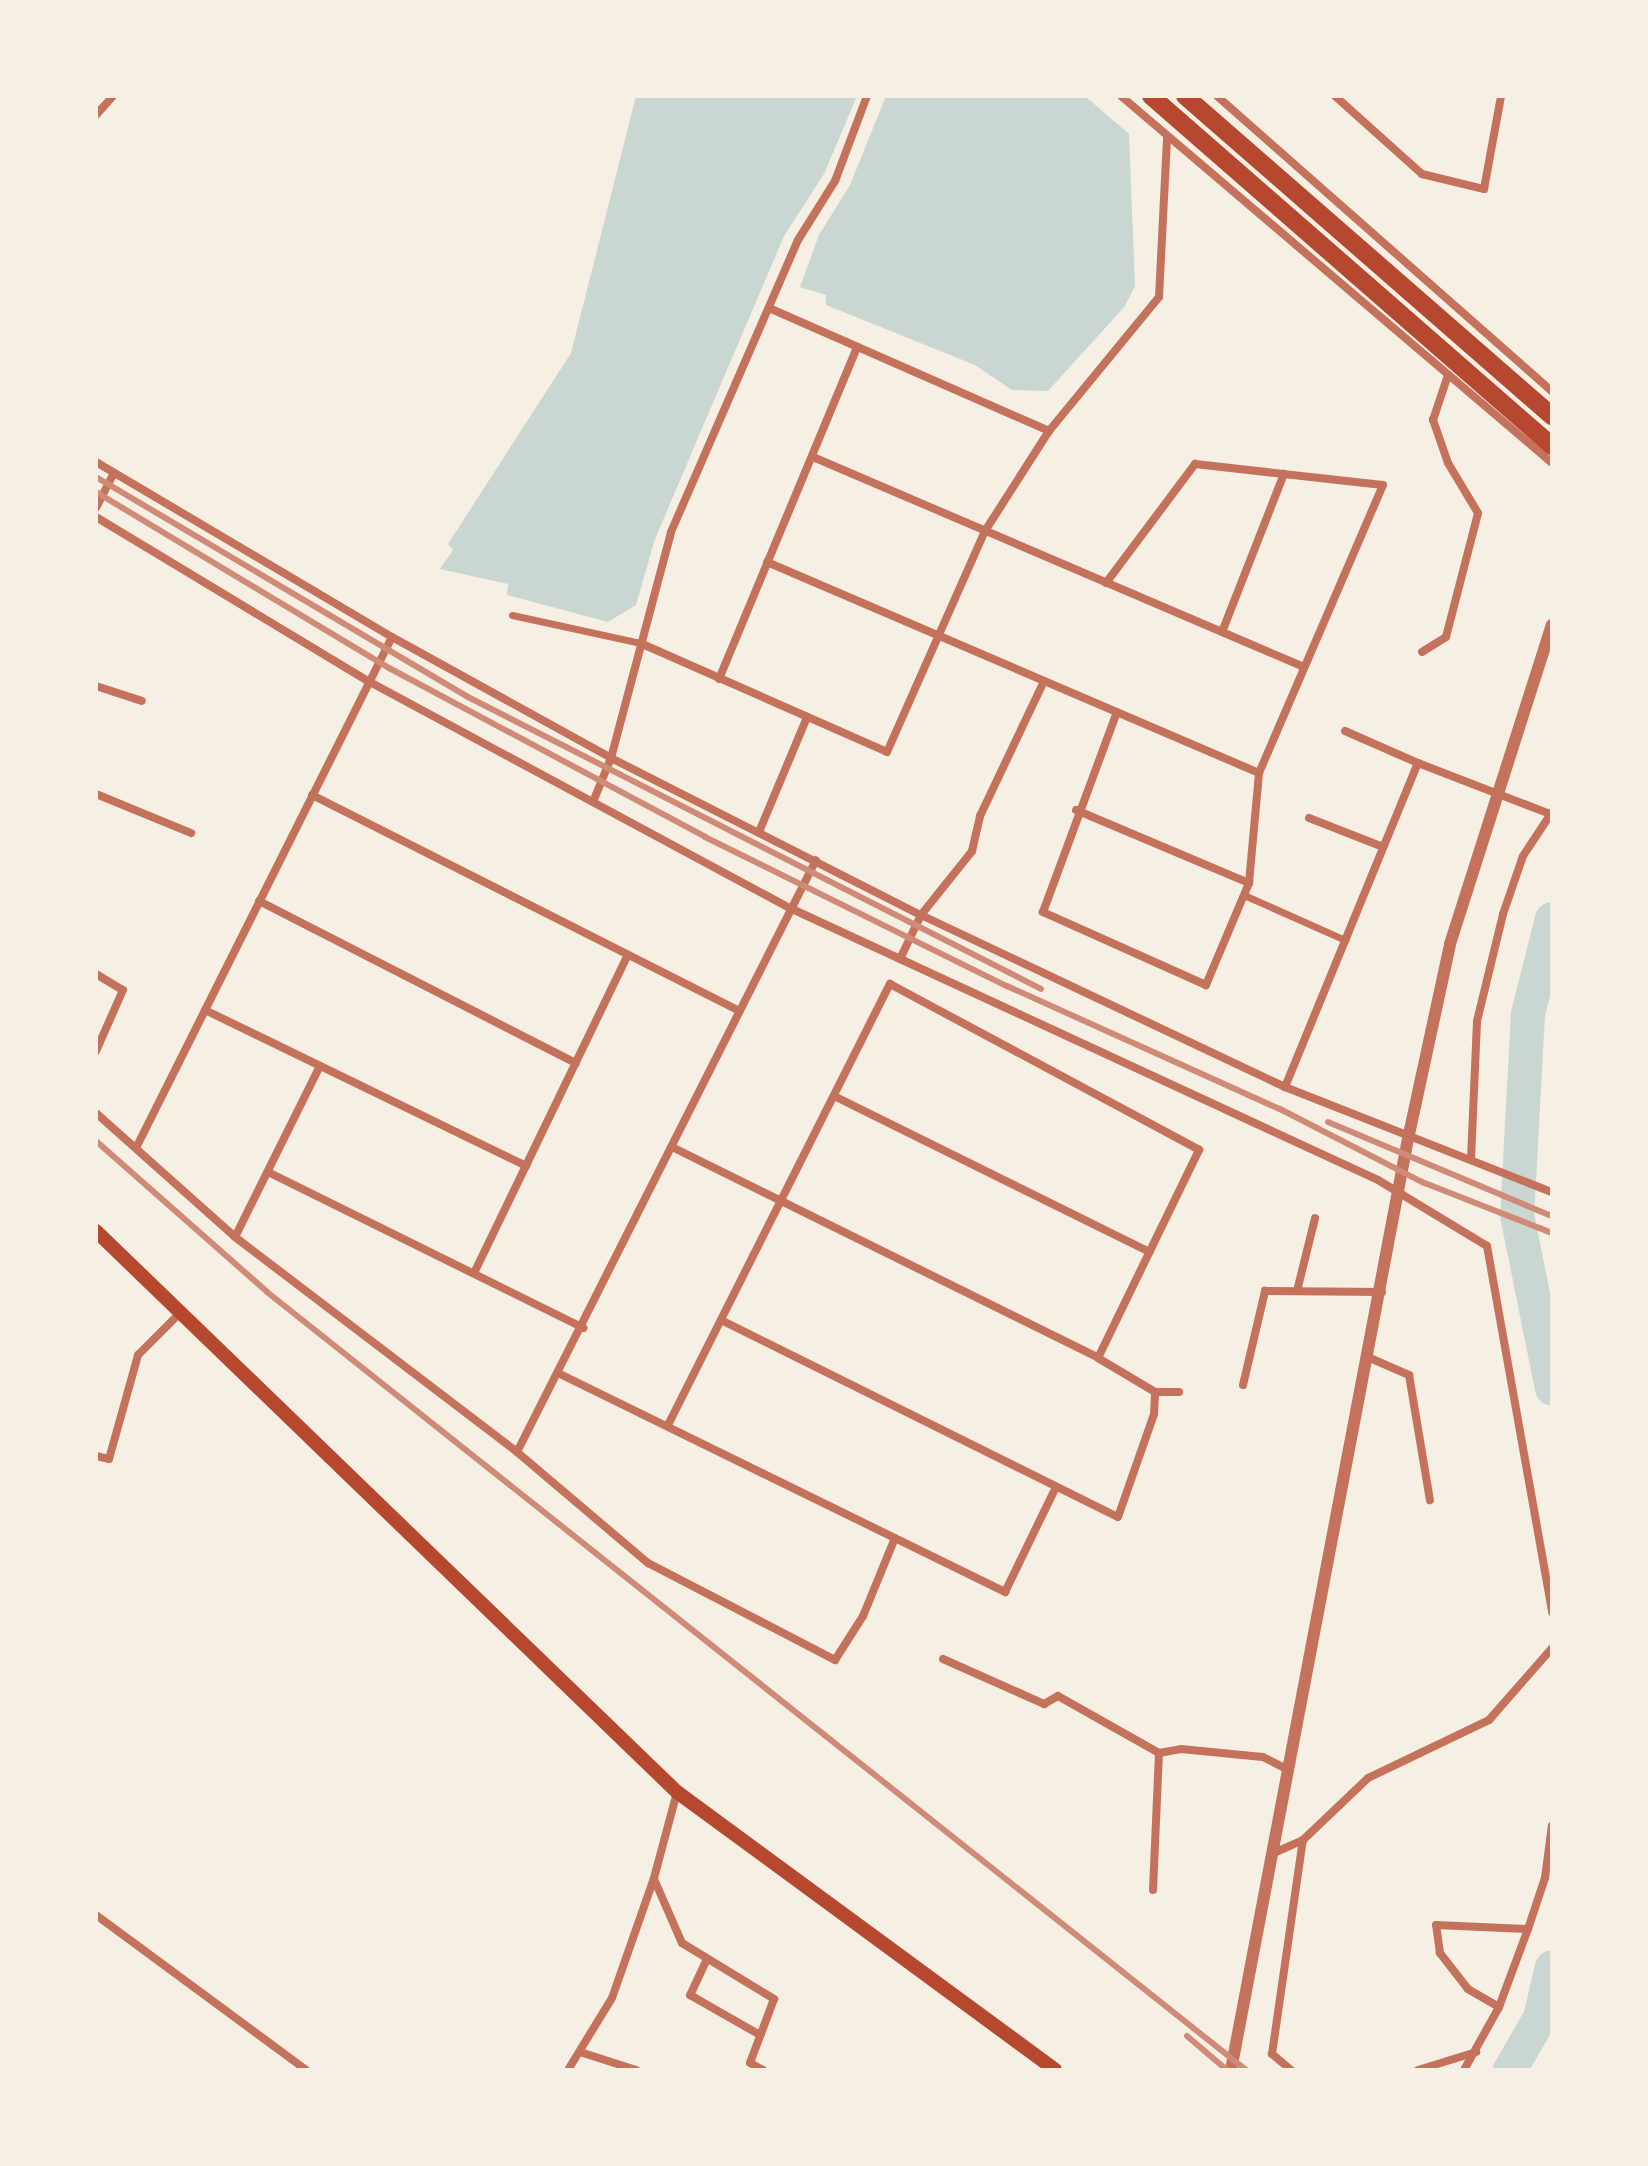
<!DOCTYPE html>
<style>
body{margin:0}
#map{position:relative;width:1648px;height:2166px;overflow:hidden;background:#f6efe4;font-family:"Exo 2",sans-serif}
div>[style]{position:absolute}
.water>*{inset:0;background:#c9d6d2}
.river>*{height:34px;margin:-17px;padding:0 17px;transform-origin:17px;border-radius:17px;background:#c9d6d2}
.pedestrian>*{height:7px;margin:-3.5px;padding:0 3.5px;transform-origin:3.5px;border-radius:3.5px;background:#c5725c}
.minor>*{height:8px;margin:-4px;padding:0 4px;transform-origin:4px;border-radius:4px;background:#c5725c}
.tertiary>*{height:12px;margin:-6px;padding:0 6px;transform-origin:6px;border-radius:6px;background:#c5725c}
.secondary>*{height:14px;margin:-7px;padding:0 7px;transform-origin:7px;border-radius:7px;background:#b5482f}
.trunk>*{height:18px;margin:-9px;padding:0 9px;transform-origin:9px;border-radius:9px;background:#b5482f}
.rail>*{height:6px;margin:-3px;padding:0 3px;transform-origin:3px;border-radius:3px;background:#cf8b77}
span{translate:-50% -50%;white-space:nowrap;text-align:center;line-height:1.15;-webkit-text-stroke:7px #f6efe4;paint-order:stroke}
.frame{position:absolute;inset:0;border:98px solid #f6efe4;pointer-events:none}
</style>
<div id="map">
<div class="water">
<i style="clip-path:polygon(636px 96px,857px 96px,824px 174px,784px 236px,655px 539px,636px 605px,608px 622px,507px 595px,508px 584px,440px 569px,453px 550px,448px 544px,571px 353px)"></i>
<i style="clip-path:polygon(886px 96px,1085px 96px,1129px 134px,1135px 286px,1125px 306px,1048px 391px,1012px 390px,975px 365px,826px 305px,826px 295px,800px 287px,819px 235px,850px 185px)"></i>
</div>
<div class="river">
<i style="left:1552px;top:919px;width:98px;rotate:104.2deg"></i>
<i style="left:1528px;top:1014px;width:201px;rotate:93.1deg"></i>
<i style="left:1517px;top:1215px;width:177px;rotate:78.6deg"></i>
<i style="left:1510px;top:2070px;width:60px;rotate:-60deg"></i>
<i style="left:1540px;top:2018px;width:52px;rotate:-76.8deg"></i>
</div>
<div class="pedestrian">
<i style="left:512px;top:615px;width:131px;rotate:12.3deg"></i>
<i style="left:1244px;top:895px;width:111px;rotate:24deg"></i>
</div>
<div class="minor">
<i style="left:1121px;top:96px;width:566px;rotate:40.41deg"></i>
<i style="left:1217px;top:96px;width:446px;rotate:41.4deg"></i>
<i style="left:1335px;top:96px;width:117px;rotate:41.9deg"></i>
<i style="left:1422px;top:174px;width:64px;rotate:13.6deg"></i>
<i style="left:1484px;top:189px;width:95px;rotate:-79.6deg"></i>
<i style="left:96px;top:115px;width:25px;rotate:-48deg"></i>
<i style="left:769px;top:308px;width:306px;rotate:23.7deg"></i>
<i style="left:813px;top:457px;width:534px;rotate:23.16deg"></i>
<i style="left:96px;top:462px;width:344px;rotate:30.6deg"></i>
<i style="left:392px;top:637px;width:250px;rotate:28.9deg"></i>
<i style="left:611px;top:758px;width:347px;rotate:26.9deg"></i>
<i style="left:921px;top:915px;width:403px;rotate:25.3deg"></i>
<i style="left:1285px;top:1087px;width:287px;rotate:21.5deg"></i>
<i style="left:96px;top:508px;width:39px;rotate:-63deg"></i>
<i style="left:96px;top:517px;width:318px;rotate:31.1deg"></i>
<i style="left:368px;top:681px;width:481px;rotate:28.3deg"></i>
<i style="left:792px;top:909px;width:646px;rotate:24.82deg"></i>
<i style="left:1378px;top:1180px;width:127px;rotate:31.2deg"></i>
<i style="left:1487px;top:1246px;width:372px;rotate:79.9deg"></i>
<i style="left:767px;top:562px;width:535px;rotate:23.21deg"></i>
<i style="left:1106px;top:583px;width:149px;rotate:-53.2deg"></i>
<i style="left:1195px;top:464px;width:189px;rotate:6.4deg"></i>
<i style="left:1383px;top:485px;width:314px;rotate:113.3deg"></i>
<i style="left:1259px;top:773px;width:110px;rotate:95.2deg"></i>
<i style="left:1249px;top:883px;width:111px;rotate:112.9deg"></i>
<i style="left:1206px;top:985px;width:179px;rotate:-155.9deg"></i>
<i style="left:1043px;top:912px;width:213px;rotate:-69.7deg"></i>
<i style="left:1222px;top:632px;width:170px;rotate:-68.6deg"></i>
<i style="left:640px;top:643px;width:270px;rotate:23.8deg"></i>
<i style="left:887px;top:752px;width:242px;rotate:-66.1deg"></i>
<i style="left:985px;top:531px;width:119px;rotate:-57.4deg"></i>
<i style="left:1049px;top:431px;width:173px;rotate:-50.6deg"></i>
<i style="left:1159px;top:297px;width:160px;rotate:-87.1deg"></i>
<i style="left:1422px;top:652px;width:28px;rotate:-32deg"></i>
<i style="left:1446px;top:637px;width:128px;rotate:-75.5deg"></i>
<i style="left:1478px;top:513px;width:58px;rotate:-121deg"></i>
<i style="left:1448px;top:463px;width:46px;rotate:-109.2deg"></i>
<i style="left:1433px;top:420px;width:47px;rotate:-71.6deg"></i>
<i style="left:719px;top:679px;width:360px;rotate:-67.4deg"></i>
<i style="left:96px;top:686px;width:48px;rotate:18.1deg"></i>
<i style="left:1345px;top:731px;width:80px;rotate:23.7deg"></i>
<i style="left:96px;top:794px;width:103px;rotate:22.3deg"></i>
<i style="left:312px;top:795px;width:479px;rotate:26.8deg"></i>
<i style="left:593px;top:802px;width:48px;rotate:-67.8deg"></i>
<i style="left:611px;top:758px;width:234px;rotate:-75.1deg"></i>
<i style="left:671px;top:532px;width:318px;rotate:-66.5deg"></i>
<i style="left:798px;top:240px;width:70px;rotate:-57.9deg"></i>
<i style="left:835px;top:181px;width:91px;rotate:-69.4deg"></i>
<i style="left:1076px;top:810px;width:188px;rotate:22.9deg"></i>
<i style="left:1309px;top:818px;width:79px;rotate:21.4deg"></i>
<i style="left:759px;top:832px;width:125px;rotate:-67.3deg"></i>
<i style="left:259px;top:901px;width:356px;rotate:27.1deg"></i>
<i style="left:900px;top:959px;width:49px;rotate:-64.5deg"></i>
<i style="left:921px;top:915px;width:82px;rotate:-51.4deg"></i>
<i style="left:972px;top:851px;width:36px;rotate:-77deg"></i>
<i style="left:980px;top:816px;width:149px;rotate:-64.6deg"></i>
<i style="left:96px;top:974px;width:31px;rotate:31deg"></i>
<i style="left:123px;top:990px;width:67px;rotate:113.9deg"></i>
<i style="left:205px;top:1010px;width:357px;rotate:25.9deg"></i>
<i style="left:1285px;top:1087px;width:350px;rotate:-67.7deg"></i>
<i style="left:1418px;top:763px;width:142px;rotate:21.1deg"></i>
<i style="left:834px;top:1096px;width:352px;rotate:26.3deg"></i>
<i style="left:96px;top:1113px;width:186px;rotate:41.7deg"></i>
<i style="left:235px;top:1237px;width:355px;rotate:37.3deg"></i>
<i style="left:517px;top:1452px;width:172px;rotate:40.3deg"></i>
<i style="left:648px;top:1563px;width:211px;rotate:27.4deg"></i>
<i style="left:835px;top:1660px;width:52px;rotate:-57.5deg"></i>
<i style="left:863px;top:1616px;width:84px;rotate:-67.7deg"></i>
<i style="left:137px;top:1146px;width:569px;rotate:-63.39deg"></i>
<i style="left:672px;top:1147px;width:475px;rotate:26.3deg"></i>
<i style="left:1098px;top:1358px;width:66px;rotate:30.8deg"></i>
<i style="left:1155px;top:1392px;width:24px"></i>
<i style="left:1471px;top:1159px;width:138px;rotate:-87.5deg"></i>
<i style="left:1477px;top:1021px;width:110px;rotate:-76.3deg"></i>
<i style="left:1503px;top:914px;width:61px;rotate:-71deg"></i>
<i style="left:1523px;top:856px;width:53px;rotate:-56.6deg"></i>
<i style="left:268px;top:1172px;width:352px;rotate:26.3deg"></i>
<i style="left:235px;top:1237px;width:191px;rotate:-63.6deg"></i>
<i style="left:475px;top:1271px;width:351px;rotate:-64.2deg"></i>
<i style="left:1297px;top:1291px;width:75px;rotate:-76.1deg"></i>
<i style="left:721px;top:1320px;width:443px;rotate:26.4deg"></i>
<i style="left:1118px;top:1517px;width:109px;rotate:-70.7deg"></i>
<i style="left:1154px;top:1414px;width:22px;rotate:-87deg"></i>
<i style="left:1370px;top:1358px;width:43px;rotate:23.6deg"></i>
<i style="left:1409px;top:1375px;width:127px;rotate:80.5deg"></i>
<i style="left:560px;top:1374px;width:496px;rotate:26.1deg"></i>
<i style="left:1005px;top:1592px;width:117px;rotate:-64.1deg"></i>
<i style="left:1243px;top:1385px;width:97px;rotate:-76.8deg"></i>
<i style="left:1265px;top:1291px;width:117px;rotate:0.5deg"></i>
<i style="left:668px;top:1425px;width:494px;rotate:-63.3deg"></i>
<i style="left:890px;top:984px;width:351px;rotate:28.2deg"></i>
<i style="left:1199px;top:1150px;width:231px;rotate:115.9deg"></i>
<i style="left:517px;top:1452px;width:663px;rotate:-63.2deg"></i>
<i style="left:96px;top:1456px;width:13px;rotate:13deg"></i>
<i style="left:109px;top:1459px;width:108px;rotate:-74.4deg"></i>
<i style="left:138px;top:1355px;width:59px;rotate:-45deg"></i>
<i style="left:943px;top:1659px;width:111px;rotate:24deg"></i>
<i style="left:1044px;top:1704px;width:16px;rotate:-30deg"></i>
<i style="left:1058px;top:1696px;width:116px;rotate:29.4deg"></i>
<i style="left:1159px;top:1753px;width:22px;rotate:-10deg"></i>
<i style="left:1181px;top:1749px;width:82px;rotate:5.6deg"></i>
<i style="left:1263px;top:1757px;width:30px;rotate:27deg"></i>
<i style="left:1276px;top:1852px;width:30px;rotate:-24deg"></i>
<i style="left:1303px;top:1840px;width:90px;rotate:-43.6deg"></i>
<i style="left:1368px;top:1778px;width:134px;rotate:-25.6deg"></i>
<i style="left:1489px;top:1720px;width:96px;rotate:-48.8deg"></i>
<i style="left:654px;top:1879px;width:70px;rotate:66.4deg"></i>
<i style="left:682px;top:1943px;width:108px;rotate:31.3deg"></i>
<i style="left:774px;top:1999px;width:68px;rotate:110.6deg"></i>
<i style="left:750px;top:2063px;width:15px;rotate:28deg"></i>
<i style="left:1153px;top:1890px;width:137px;rotate:-87.5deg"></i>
<i style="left:96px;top:1915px;width:261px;rotate:36.4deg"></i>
<i style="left:707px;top:1959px;width:40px;rotate:115deg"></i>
<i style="left:690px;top:1995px;width:81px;rotate:29.7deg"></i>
<i style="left:1499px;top:2007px;width:36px;rotate:-150deg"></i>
<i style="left:1468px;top:1989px;width:46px;rotate:-127.9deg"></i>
<i style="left:1440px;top:1953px;width:28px;rotate:-98deg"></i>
<i style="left:1436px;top:1925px;width:92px;rotate:2.5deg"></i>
<i style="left:580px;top:2052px;width:59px;rotate:17.8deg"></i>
<i style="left:568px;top:2070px;width:84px;rotate:-58.6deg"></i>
<i style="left:612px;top:1998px;width:127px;rotate:-70.7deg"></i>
<i style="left:654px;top:1878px;width:89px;rotate:-75deg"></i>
<i style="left:1291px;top:2070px;width:25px;rotate:-140deg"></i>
<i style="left:1272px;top:2054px;width:216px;rotate:-81.8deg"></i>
<i style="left:1418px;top:2070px;width:61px;rotate:-17.2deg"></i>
<i style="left:1464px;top:2070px;width:72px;rotate:-60.9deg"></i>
<i style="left:1499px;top:2007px;width:83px;rotate:-69.6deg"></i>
<i style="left:1528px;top:1929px;width:54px;rotate:-71.6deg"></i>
<i style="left:1545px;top:1878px;width:53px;rotate:-82.5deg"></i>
</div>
<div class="tertiary">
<i style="left:1231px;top:2070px;width:948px;rotate:-79.24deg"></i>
<i style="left:1408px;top:1139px;width:199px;rotate:-77.8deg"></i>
<i style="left:1450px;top:944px;width:335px;rotate:-72.3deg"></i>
</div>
<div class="secondary">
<i style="left:96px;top:1231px;width:808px;rotate:44deg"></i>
<i style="left:677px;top:1792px;width:469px;rotate:36.3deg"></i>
</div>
<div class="trunk">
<i style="left:1151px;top:96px;width:532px;rotate:41.12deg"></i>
<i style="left:1185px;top:96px;width:487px;rotate:41.1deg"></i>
</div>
<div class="rail">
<i style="left:96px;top:477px;width:432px;rotate:30.6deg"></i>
<i style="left:468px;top:697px;width:643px;rotate:27deg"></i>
<i style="left:96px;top:492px;width:344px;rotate:31deg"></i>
<i style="left:391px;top:669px;width:356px;rotate:28.1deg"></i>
<i style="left:705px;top:837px;width:337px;rotate:26.3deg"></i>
<i style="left:1007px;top:986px;width:299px;rotate:24.3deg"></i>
<i style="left:1280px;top:1109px;width:160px;rotate:27.2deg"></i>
<i style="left:1422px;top:1182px;width:140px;rotate:21.4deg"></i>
<i style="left:1328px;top:1122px;width:243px;rotate:22.8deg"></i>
<i style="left:96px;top:1141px;width:228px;rotate:41.4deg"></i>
<i style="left:267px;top:1292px;width:1250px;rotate:38.47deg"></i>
<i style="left:1187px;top:2036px;width:52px;rotate:40.4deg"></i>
</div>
<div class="frame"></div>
</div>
